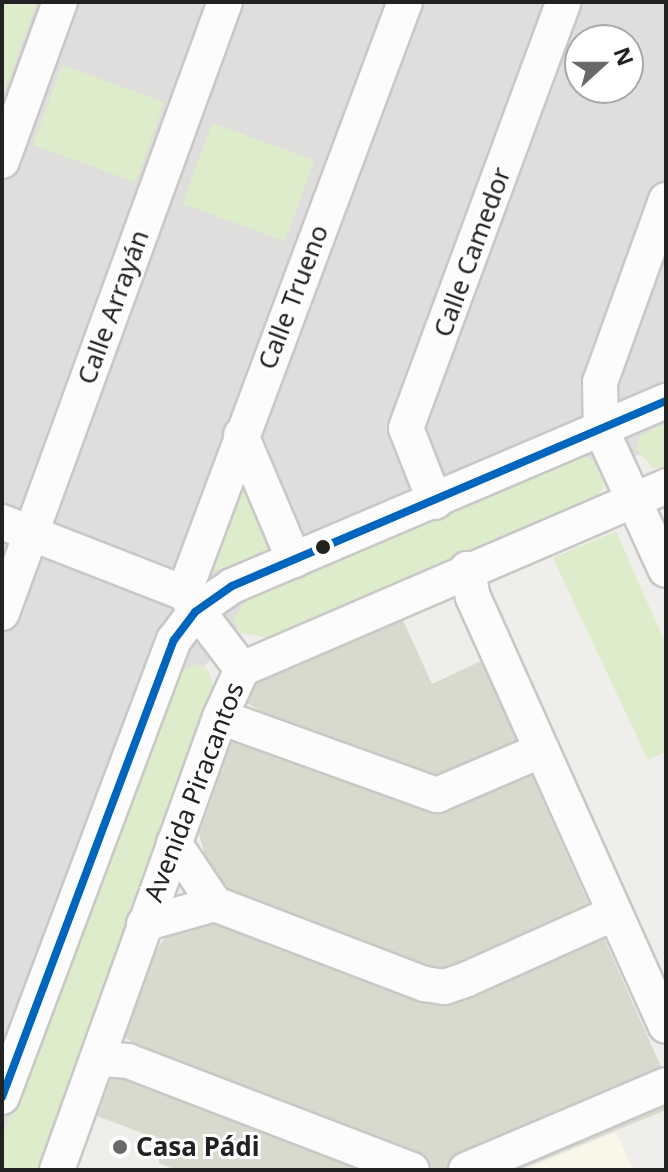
<!DOCTYPE html>
<meta charset="utf-8">
<style>
body{margin:0}
#map{position:relative;width:668px;height:1172px;overflow:hidden;background:#f0eeeb;font-family:"Noto Sans",sans-serif}
div>[style]{position:absolute}
.residential>*{inset:0;background:#dfdedc}
.education>*{inset:0;background:#f8f7e8}
.construction>*{inset:0;background:#d9d9cd}
.grass>*{inset:0;background:#ddeccb;transform-origin:0 0}
.roads{filter:drop-shadow(2px 0 #c9c8c7) drop-shadow(-2px 0 #c9c8c7) drop-shadow(0 2px #c9c8c7) drop-shadow(0 -2px #c9c8c7)}
.minor>*{height:34px;margin:-17px;padding:0 17px;transform-origin:17px;border-radius:17px;background:#fdfcfc}
.bus-1>*{height:8px;margin:-4px;padding:0 4px;transform-origin:4px;border-radius:4px;background:#0065bd}
.dots>*{width:22px;height:22px;translate:-50% -50%;box-sizing:border-box;border:4px solid #fff;border-radius:50%}
span{translate:-50% -50%;white-space:nowrap;text-align:center;line-height:1.15;-webkit-text-stroke:6px #fff;paint-order:stroke}
.street-label{font-size:26px;color:#222}
.poi-label{font-size:26px;color:#222;font-weight:700}
.left{translate:0 -50%;text-align:left}
.frame{position:absolute;inset:0;border:4px solid #222;pointer-events:none}
.north{position:absolute;left:564px;top:24px;width:80px;height:80px;box-sizing:border-box;background:#fff;border:2px solid #a7a7a7;border-radius:50%;rotate:69deg;font-size:22px;font-weight:700;line-height:32px;text-align:center;color:#222}
.north::after{content:'';display:block;margin:auto;width:28px;height:36px;background:#6a6968;clip-path:polygon(50% 0,100% 100%,50% 72%,0 100%)}
</style>
<div id="map">
<div class="residential">
<i style="clip-path:polygon(evenodd,2px 2px,666px 2px,666px 443px,243px 624px,193px 679px,2px 1170px,2px 2px,580px 40px,628px 40px,628px 88px,580px 88px,580px 40px)"></i>
</div>
<div class="education">
<i style="clip-path:polygon(616px 1132px,633px 1170px,525px 1170px)"></i>
</div>
<div class="construction">
<i style="clip-path:polygon(402px 618px,432px 684px,481px 661px,666px 1078px,666px 1110px,519px 1170px,176px 1170px,159px 1163px,158px 1139px,97px 1116px,112px 1076px,127px 1081px,139px 1045px,125px 1038px,154px 954px,168px 933px,193px 923px,214px 925px,227px 886px,211px 877px,199px 834px,232px 741px,247px 742px,259px 710px,245px 702px,255px 678px)"></i>
</div>
<div class="grass">
<i style="clip-path:polygon(2px 2px,37px 2px,2px 98px)"></i>
<i style="left:62px;top:65px;width:109px;height:85px;rotate:20deg"></i>
<i style="left:212px;top:123px;width:109px;height:86px;rotate:20deg"></i>
<i style="clip-path:polygon(666px 421px,666px 468px,653px 468px,636px 449px,640px 437px)"></i>
<i style="clip-path:polygon(581px 454px,598px 463px,606px 482px,599px 495px,272px 638px,240px 633px,233px 618px,251px 596px)"></i>
<i style="clip-path:polygon(243px 474px,272px 549px,207px 574px)"></i>
<i style="clip-path:polygon(616px 531px,666px 645px,666px 752px,648px 760px,553px 558px)"></i>
<i style="clip-path:polygon(197px 664px,208px 670px,213px 683px,210px 699px,41px 1170px,2px 1170px,2px 1137px,173px 674px)"></i>
</div>
<div class="roads">
<div class="minor">
<i style="left:2px;top:161px;width:169px;rotate:-70deg"></i>
<i style="left:666px;top:200px;width:194px;rotate:109.9deg"></i>
<i style="left:600px;top:382px;width:47px;rotate:88.8deg"></i>
<i style="left:601px;top:429px;width:155px;rotate:65.3deg"></i>
<i style="left:241px;top:435px;width:136px;rotate:67deg"></i>
<i style="left:435px;top:502px;width:79px;rotate:-111.4deg"></i>
<i style="left:406px;top:428px;width:454px;rotate:-69.7deg"></i>
<i style="left:2px;top:522px;width:195px;rotate:21.3deg"></i>
<i style="left:184px;top:593px;width:96px;rotate:52.7deg"></i>
<i style="left:467px;top:569px;width:29px;rotate:78deg"></i>
<i style="left:473px;top:597px;width:470px;rotate:65.8deg"></i>
<i style="left:184px;top:593px;width:631px;rotate:-69.5deg"></i>
<i style="left:2px;top:613px;width:650px;rotate:-69.95deg"></i>
<i style="left:220px;top:717px;width:231px;rotate:19.8deg"></i>
<i style="left:437px;top:795px;width:114px;rotate:-23.2deg"></i>
<i style="left:174px;top:843px;width:73px;rotate:56.1deg"></i>
<i style="left:215px;top:904px;width:225px;rotate:20.9deg"></i>
<i style="left:425px;top:984px;width:19px;rotate:9deg"></i>
<i style="left:444px;top:987px;width:22px;rotate:-18deg"></i>
<i style="left:465px;top:980px;width:164px;rotate:-24.1deg"></i>
<i style="left:144px;top:924px;width:74px;rotate:-15.7deg"></i>
<i style="left:101px;top:1059px;width:27px;rotate:4deg"></i>
<i style="left:128px;top:1061px;width:304px;rotate:21deg"></i>
<i style="left:2px;top:1097px;width:488px;rotate:-69.4deg"></i>
<i style="left:174px;top:640px;width:35px;rotate:-53deg"></i>
<i style="left:195px;top:612px;width:45px;rotate:-35.1deg"></i>
<i style="left:232px;top:586px;width:472px;rotate:-23.1deg"></i>
<i style="left:57px;top:1170px;width:481px;rotate:-70.2deg"></i>
<i style="left:220px;top:717px;width:53px;rotate:-65.4deg"></i>
<i style="left:242px;top:669px;width:462px;rotate:-23.3deg"></i>
<i style="left:466px;top:1170px;width:217px;rotate:-23deg"></i>
</div>
</div>
<div class="bus-1">
<i style="left:2px;top:1097px;width:488px;rotate:-69.4deg"></i>
<i style="left:174px;top:640px;width:35px;rotate:-53deg"></i>
<i style="left:195px;top:612px;width:45px;rotate:-35.1deg"></i>
<i style="left:232px;top:586px;width:472px;rotate:-23.1deg"></i>
</div>
<div class="dots">
<i style="left:323px;top:547px;background:#222"></i>
<i style="left:120px;top:1147px;background:#6a6968"></i>
</div>
<div class="street-label">
<span style="left:472px;top:252px;rotate:-70deg">Calle Camedor</span>
<span style="left:293px;top:297px;rotate:-69deg">Calle Trueno</span>
<span style="left:113px;top:307px;rotate:-70deg">Calle Arrayán</span>
<span style="left:194px;top:792px;rotate:-69deg">Avenida Piracantos</span>
</div>
<div class="poi-label">
<span class="left" style="left:136px;top:1147px">Casa Pádi</span>
</div>
<div class="frame"></div>
<div class="north">N</div>
</div>
